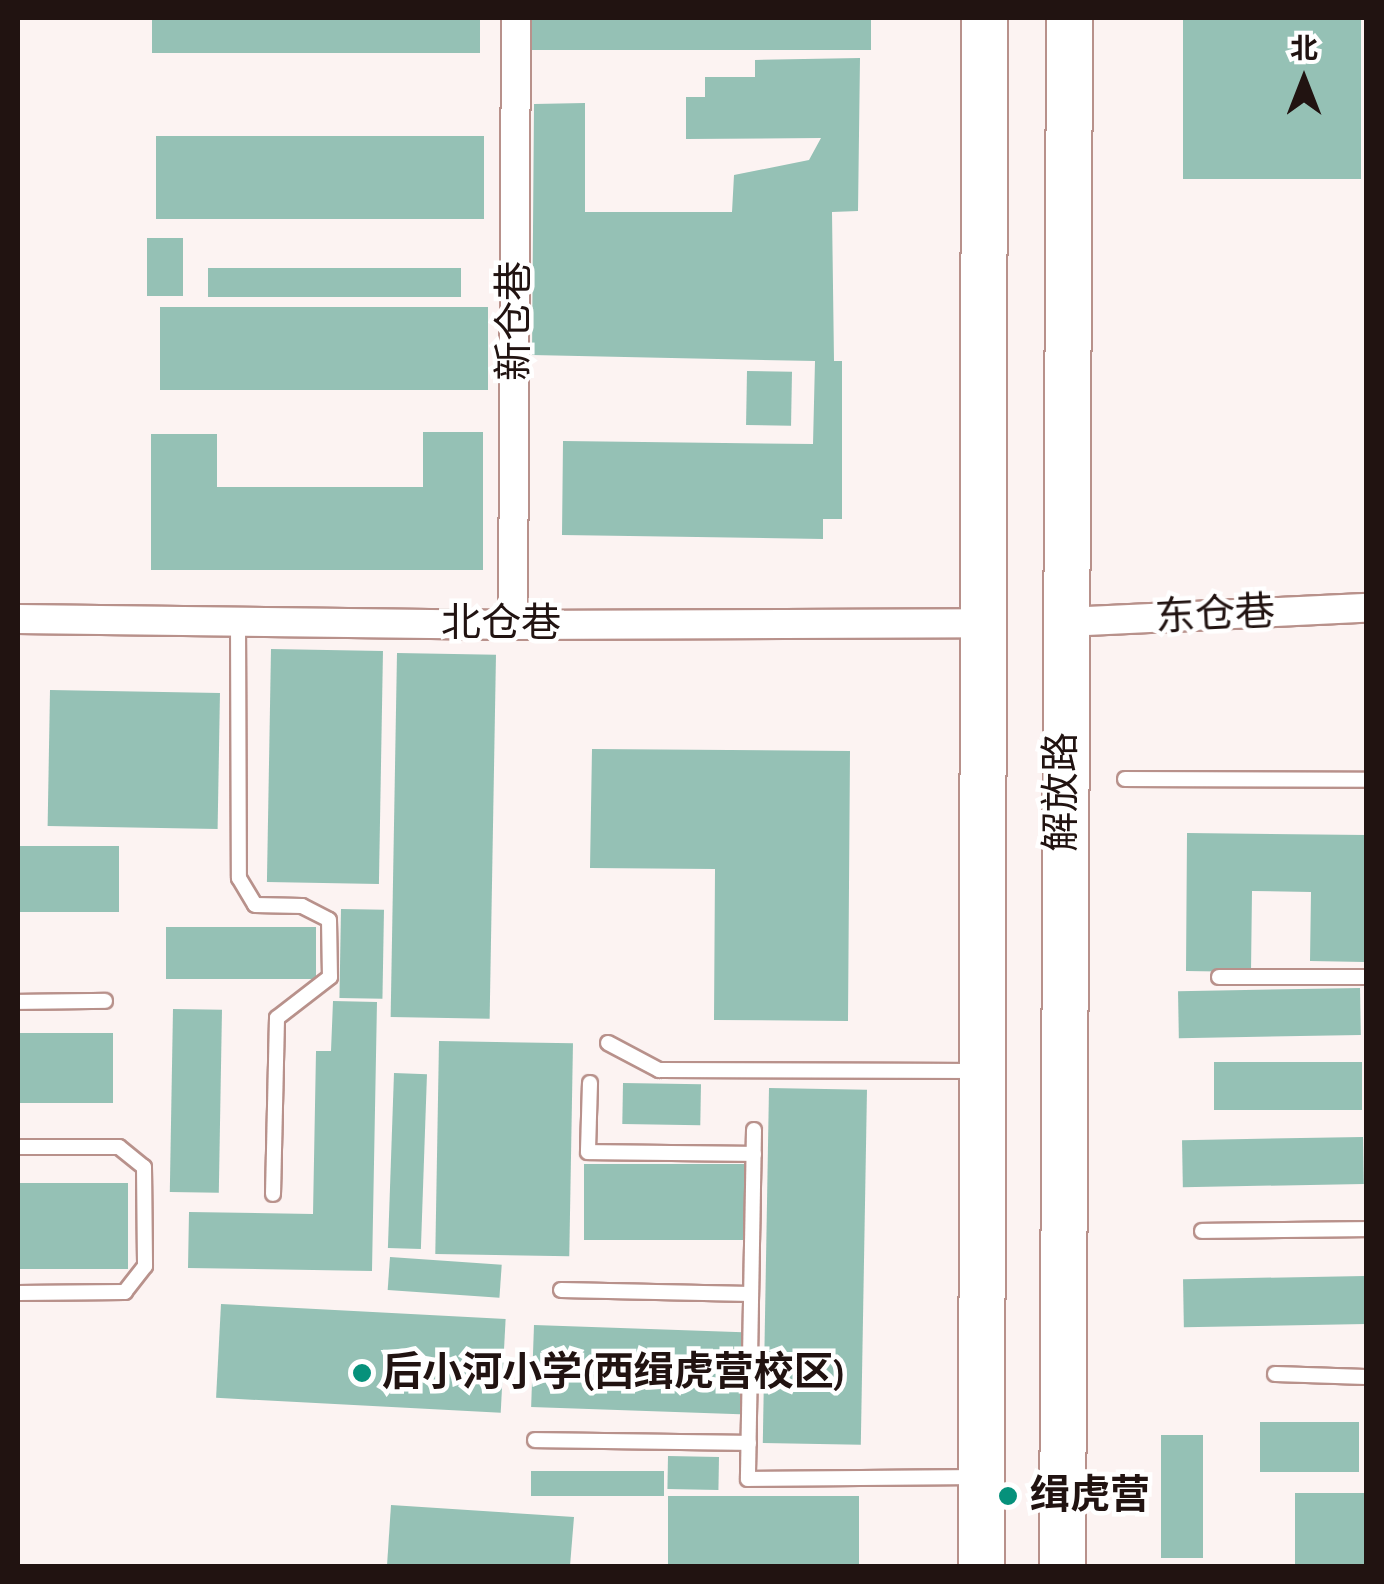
<!DOCTYPE html>
<meta charset="utf-8">
<style>
body{margin:0}
#map{position:relative;width:1384px;height:1584px;overflow:hidden;background:#fcf3f2;font-family:"Alegreya Sans","Noto Sans SC",sans-serif}
div>[style]{position:absolute}
.building>*{inset:0;background:#95c1b5;transform-origin:0 0}
.roads{filter:drop-shadow(2px 0 #b8918b) drop-shadow(-2px 0 #b8918b) drop-shadow(0 2px #b8918b) drop-shadow(0 -2px #b8918b)}
.lane>*{height:14px;margin:-7px;padding:0 7px;transform-origin:7px;border-radius:7px;background:#fff}
.street>*{height:28px;margin:-14px;padding:0 14px;transform-origin:14px;border-radius:14px;background:#fff}
.primary>*{height:45px;margin:-22.5px;padding:0 22.5px;transform-origin:22.5px;border-radius:22.5px;background:#fff}
.dots>*{width:28px;height:28px;translate:-50% -50%;box-sizing:border-box;border:5px solid #fff;border-radius:50%}
span{translate:-50% -50%;white-space:nowrap;text-align:center;line-height:1.15;-webkit-text-stroke:9px #fff;paint-order:stroke}
.street-label{font-size:40px;color:#211311}
.poi-label{font-size:40px;color:#211311;font-weight:700}
.left{translate:0 -50%;text-align:left}
.frame{position:absolute;inset:0;border:20px solid #211311;pointer-events:none}
.north{position:absolute;left:1254px;top:30px;width:100px;height:100px;-webkit-text-stroke:8px #fff;paint-order:stroke;rotate:0deg;font-size:28px;font-weight:700;line-height:40px;text-align:center;color:#211311}
.north::after{content:'';display:block;margin:auto;width:35px;height:45px;background:#211311;clip-path:polygon(50% 0,100% 100%,50% 72%,0 100%)}
</style>
<div id="map">
<div class="building">
<i style="left:152px;top:18px;width:328px;height:35px"></i>
<i style="left:530px;top:18px;width:341px;height:32px"></i>
<i style="left:1183px;top:18px;width:178px;height:161px"></i>
<i style="clip-path:polygon(860px 58px,858px 211px,832px 212px,834px 361px,842px 361px,842px 519px,823px 519px,823px 539px,562px 535px,563px 441px,813px 444px,815px 361px,532px 355px,534px 104px,585px 103px,585px 212px,732px 212px,734px 175px,809px 160px,821px 138px,686px 139px,686px 97px,705px 97px,705px 77px,755px 77px,755px 60px)"></i>
<i style="left:156px;top:136px;width:328px;height:83px"></i>
<i style="left:147px;top:238px;width:36px;height:58px"></i>
<i style="left:208px;top:268px;width:253px;height:29px"></i>
<i style="left:160px;top:307px;width:328px;height:83px"></i>
<i style="left:747px;top:371px;width:45px;height:54px;rotate:1deg"></i>
<i style="clip-path:polygon(423px 432px,483px 432px,483px 570px,151px 570px,151px 434px,217px 434px,217px 487px,423px 487px)"></i>
<i style="left:271px;top:649px;width:112px;height:233px;rotate:1deg"></i>
<i style="left:397px;top:653px;width:99px;height:364px;rotate:1deg"></i>
<i style="left:50px;top:690px;width:170px;height:136px;rotate:1deg"></i>
<i style="clip-path:polygon(592px 749px,850px 751px,848px 1021px,714px 1020px,715px 869px,590px 868px)"></i>
<i style="clip-path:polygon(1187px 833px,1366px 835px,1364px 962px,1310px 961px,1311px 892px,1252px 891px,1251px 972px,1186px 971px)"></i>
<i style="left:119px;top:846px;width:66px;height:101px;rotate:90deg"></i>
<i style="left:341px;top:909px;width:43px;height:89px;rotate:1deg"></i>
<i style="left:166px;top:927px;width:150px;height:52px"></i>
<i style="left:1360px;top:988px;width:47px;height:182px;rotate:89deg"></i>
<i style="clip-path:polygon(333px 1001px,377px 1002px,372px 1271px,188px 1268px,189px 1212px,313px 1214px,316px 1051px,331px 1051px)"></i>
<i style="left:173px;top:1009px;width:49px;height:183px;rotate:1deg"></i>
<i style="left:18px;top:1033px;width:95px;height:70px"></i>
<i style="left:439px;top:1041px;width:134px;height:213px;rotate:1deg"></i>
<i style="left:1214px;top:1062px;width:148px;height:48px"></i>
<i style="left:394px;top:1073px;width:33px;height:175px;rotate:2deg"></i>
<i style="left:623px;top:1083px;width:78px;height:41px;rotate:1deg"></i>
<i style="left:769px;top:1088px;width:98px;height:355px;rotate:1deg"></i>
<i style="left:1363px;top:1137px;width:47px;height:181px;rotate:89deg"></i>
<i style="left:584px;top:1164px;width:163px;height:76px"></i>
<i style="left:18px;top:1183px;width:110px;height:86px"></i>
<i style="left:390px;top:1257px;width:112px;height:33px;rotate:4deg"></i>
<i style="left:1365px;top:1276px;width:48px;height:182px;rotate:89deg"></i>
<i style="left:221px;top:1304px;width:285px;height:94px;rotate:3deg"></i>
<i style="left:534px;top:1325px;width:209px;height:82px;rotate:2deg"></i>
<i style="left:1359px;top:1422px;width:50px;height:99px;rotate:90deg"></i>
<i style="left:1161px;top:1435px;width:42px;height:123px"></i>
<i style="left:668px;top:1456px;width:51px;height:33px;rotate:1deg"></i>
<i style="left:531px;top:1471px;width:133px;height:25px"></i>
<i style="left:1366px;top:1493px;width:73px;height:71px;rotate:90deg"></i>
<i style="left:859px;top:1496px;width:70px;height:191px;rotate:90deg"></i>
<i style="clip-path:polygon(391px 1505px,574px 1517px,570px 1566px,387px 1566px)"></i>
</div>
<div class="roads">
<div class="lane">
<i style="left:238px;top:621px;width:257px;rotate:89.8deg"></i>
<i style="left:239px;top:878px;width:31px;rotate:59deg"></i>
<i style="left:255px;top:905px;width:47px;rotate:1.2deg"></i>
<i style="left:302px;top:906px;width:30px;rotate:27deg"></i>
<i style="left:329px;top:920px;width:57px;rotate:89deg"></i>
<i style="left:330px;top:977px;width:67px;rotate:142.3deg"></i>
<i style="left:277px;top:1018px;width:176px;rotate:91.3deg"></i>
<i style="left:1125px;top:779px;width:241px;rotate:0.2deg"></i>
<i style="left:1219px;top:977px;width:147px"></i>
<i style="left:18px;top:1002px;width:87px;rotate:-0.7deg"></i>
<i style="left:608px;top:1043px;width:58px;rotate:27.9deg"></i>
<i style="left:659px;top:1070px;width:318px;rotate:0.2deg"></i>
<i style="left:590px;top:1083px;width:69px;rotate:91.7deg"></i>
<i style="left:588px;top:1152px;width:166px;rotate:0.7deg"></i>
<i style="left:754px;top:1130px;width:349px;rotate:91deg"></i>
<i style="left:748px;top:1479px;width:225px;rotate:-0.5deg"></i>
<i style="left:18px;top:1147px;width:101px"></i>
<i style="left:119px;top:1147px;width:32px;rotate:39deg"></i>
<i style="left:144px;top:1167px;width:99px;rotate:89.4deg"></i>
<i style="left:145px;top:1266px;width:33px;rotate:128deg"></i>
<i style="left:125px;top:1292px;width:107px;rotate:179.5deg"></i>
<i style="left:1202px;top:1231px;width:164px;rotate:-0.7deg"></i>
<i style="left:561px;top:1290px;width:190px;rotate:1.2deg"></i>
<i style="left:1275px;top:1374px;width:91px;rotate:1.9deg"></i>
<i style="left:535px;top:1440px;width:214px;rotate:0.8deg"></i>
</div>
<div class="street">
<i style="left:18px;top:619px;width:495px;rotate:0.7deg"></i>
<i style="left:513px;top:625px;width:472px;rotate:-0.2deg"></i>
<i style="left:1064px;top:622px;width:302px;rotate:-2.7deg"></i>
<i style="left:513px;top:625px;width:607px;rotate:-89.72deg"></i>
</div>
<div class="primary">
<i style="left:981px;top:1566px;width:1548px;rotate:-89.89deg"></i>
<i style="left:1062px;top:1566px;width:1548px;rotate:-89.74deg"></i>
</div>
</div>
<div class="dots">
<i style="left:362px;top:1373px;background:#06917b"></i>
<i style="left:1008px;top:1496px;background:#06917b"></i>
</div>
<div class="street-label">
<span style="left:515px;top:321px;rotate:-90deg">新仓巷</span>
<span style="left:1215px;top:615px;rotate:-3deg">东仓巷</span>
<span style="left:501px;top:624px">北仓巷</span>
<span style="left:1062px;top:792px;rotate:-90deg">解放路</span>
</div>
<div class="poi-label">
<span class="left" style="left:382px;top:1373px">后小河小学(西缉虎营校区)</span>
<span class="left" style="left:1030px;top:1496px">缉虎营</span>
</div>
<div class="frame"></div>
<div class="north">北</div>
</div>
